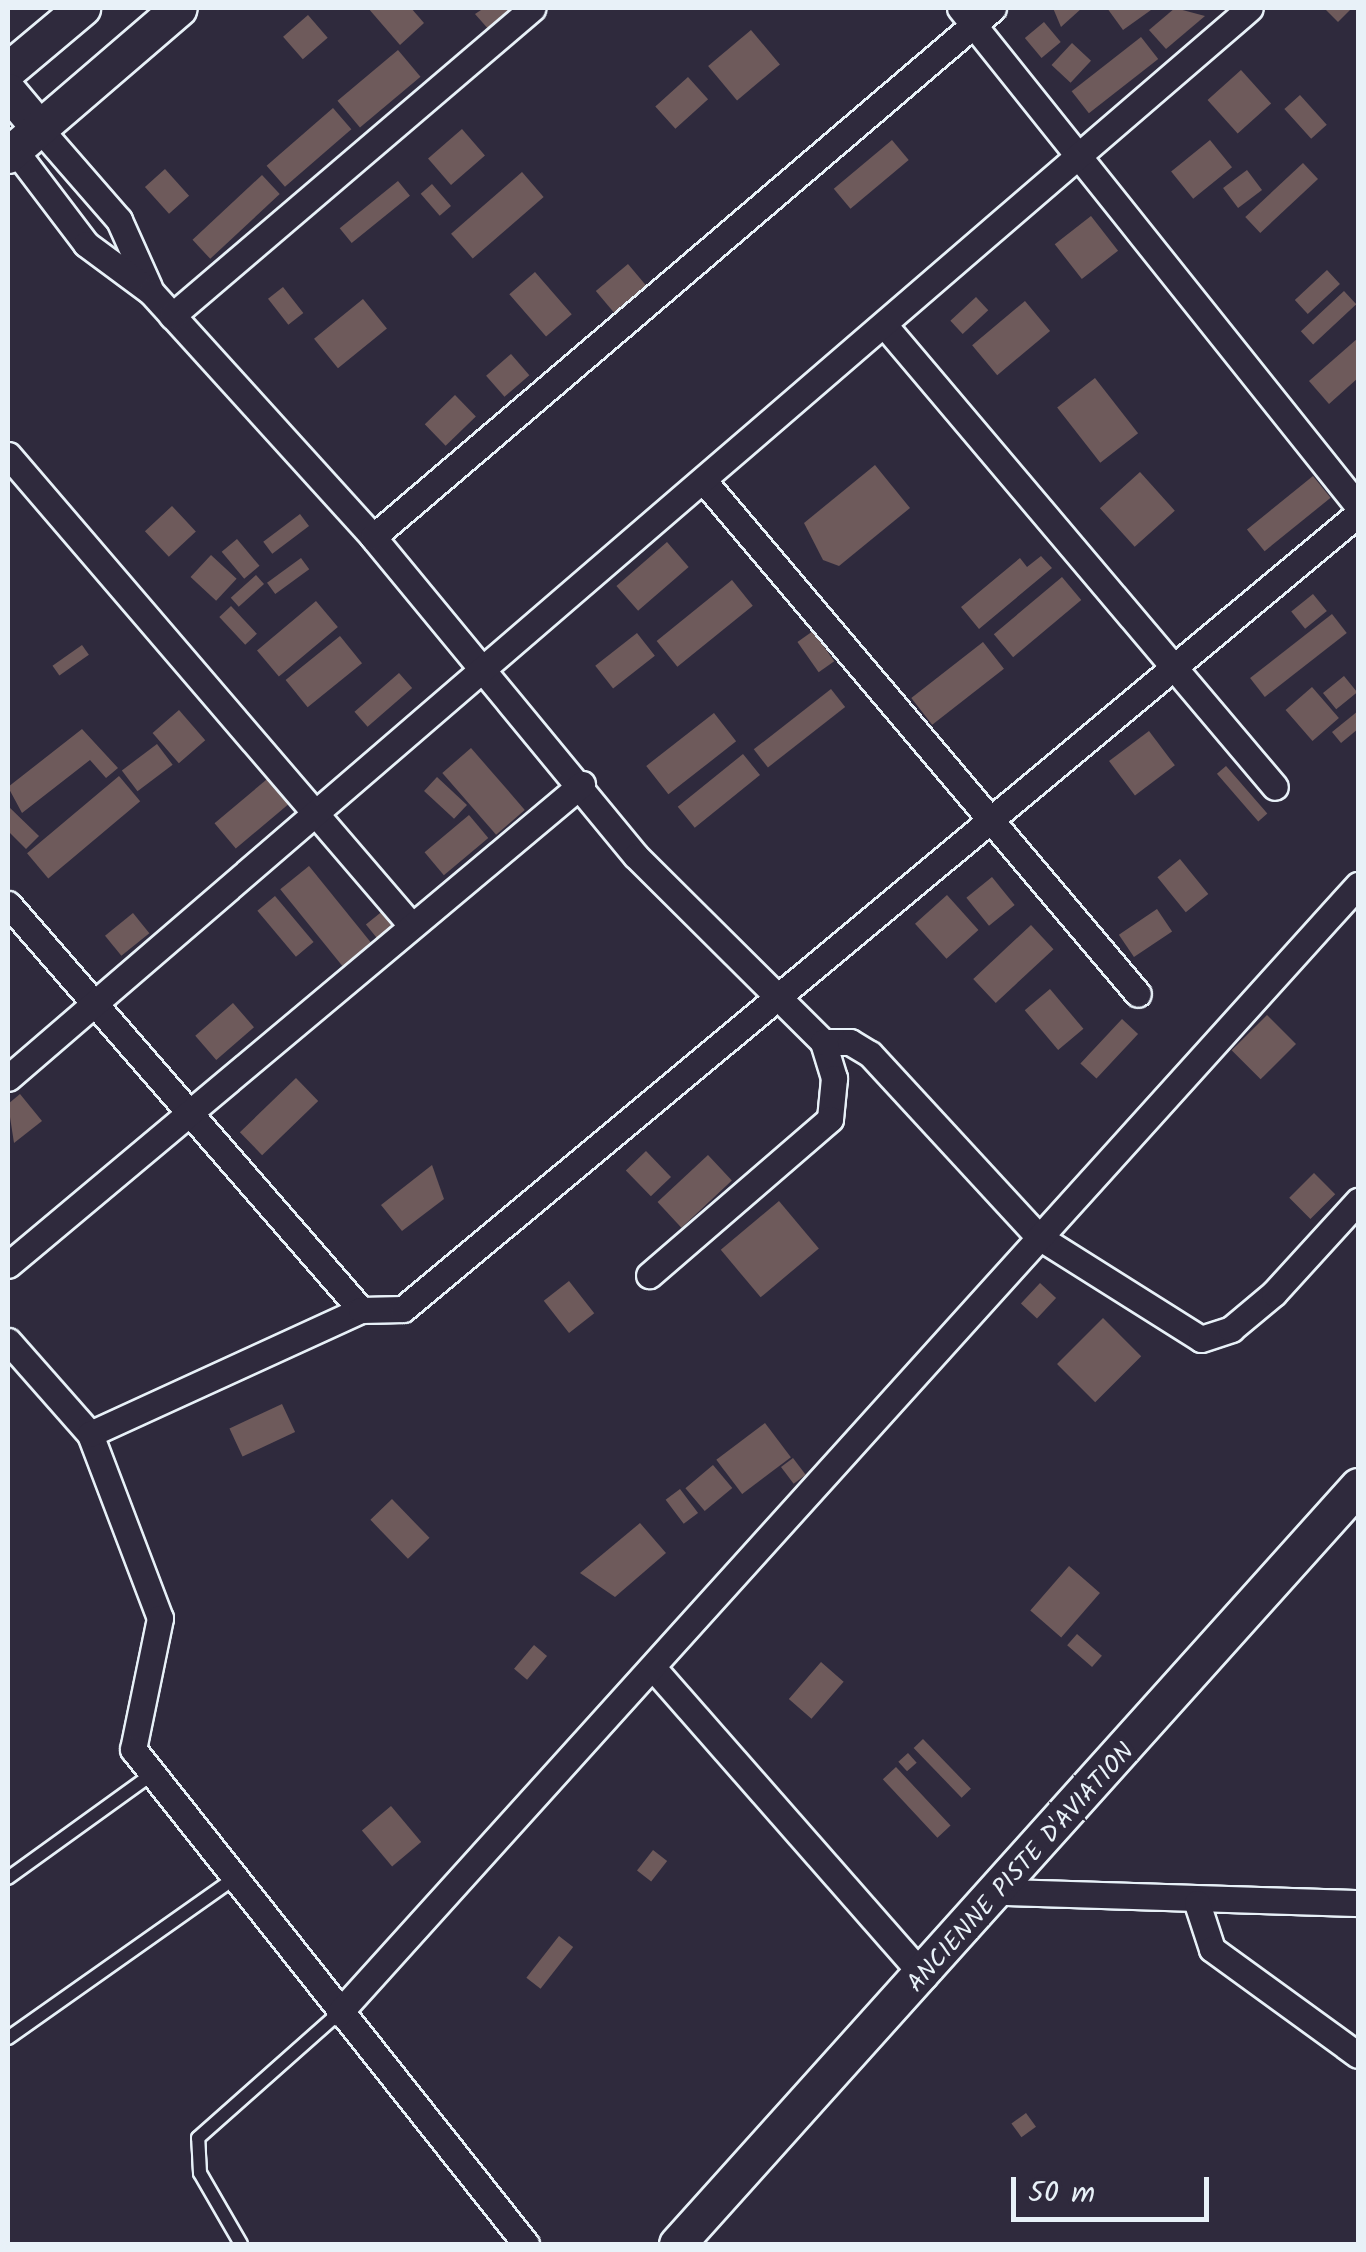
<!DOCTYPE html>
<style>
body{margin:0}
#map{position:relative;width:1366px;height:2252px;overflow:hidden;background:#2f2a3d;font-family:Kalam,sans-serif}
div>[style]{position:absolute}
.building>*{inset:0;background:#6e5a5b;transform-origin:0 0}
.roads{filter:drop-shadow(2px 0 #e8f1f8) drop-shadow(-2px 0 #e8f1f8) drop-shadow(0 2px #e8f1f8) drop-shadow(0 -2px #e8f1f8)}
.lane>*{height:12px;margin:-6px;padding:0 6px;transform-origin:6px;border-radius:6px;background:#2f2a3d}
.street>*{height:25px;margin:-12.5px;padding:0 12.5px;transform-origin:12.5px;border-radius:12.5px;background:#2f2a3d}
.secondary>*{height:35px;margin:-17.5px;padding:0 17.5px;transform-origin:17.5px;border-radius:17.5px;background:#2f2a3d}
span{translate:-50% -50%;white-space:nowrap;text-align:center;line-height:1.15;-webkit-text-stroke:9px #2f2a3d;paint-order:stroke}
.street-label{font-size:25px;color:#e8f1f8}
.frame{position:absolute;inset:0;border:10px solid #e8f1f8;pointer-events:none}
.scale{position:absolute;left:1011px;top:2177px;width:198px;height:45px;box-sizing:border-box;border:5px solid #e8f1f8;border-top:0;padding-left:12px;font-size:30px;line-height:35px;white-space:nowrap;color:#e8f1f8;-webkit-text-stroke:8px #2f2a3d;paint-order:stroke}
</style>
<div id="map">
<div class="building">
<i style="clip-path:polygon(368px 8px,411px 8px,424px 23px,400px 45px)"></i>
<i style="clip-path:polygon(484px 8px,517px 8px,490px 31px,475px 14px)"></i>
<i style="clip-path:polygon(1053px 8px,1082px 8px,1061px 27px)"></i>
<i style="clip-path:polygon(1107px 8px,1149px 8px,1151px 10px,1123px 30px)"></i>
<i style="clip-path:polygon(1175px 8px,1205px 16px,1166px 49px,1149px 30px)"></i>
<i style="clip-path:polygon(1324px 8px,1352px 8px,1338px 22px)"></i>
<i style="left:308px;top:15px;width:30px;height:33px;rotate:49deg"></i>
<i style="left:1044px;top:22px;width:26px;height:25px;rotate:50deg"></i>
<i style="left:751px;top:30px;width:45px;height:56px;rotate:50deg"></i>
<i style="left:1141px;top:37px;width:28px;height:88px;rotate:52deg"></i>
<i style="left:1072px;top:43px;width:26px;height:30px;rotate:43deg"></i>
<i style="left:398px;top:50px;width:35px;height:79px;rotate:50deg"></i>
<i style="left:1241px;top:70px;width:45px;height:45px;rotate:48deg"></i>
<i style="left:688px;top:77px;width:30px;height:44px;rotate:48deg"></i>
<i style="left:1300px;top:95px;width:40px;height:21px;rotate:48deg"></i>
<i style="left:333px;top:108px;width:28px;height:88px;rotate:49deg"></i>
<i style="left:462px;top:129px;width:35px;height:45px;rotate:49deg"></i>
<i style="left:892px;top:140px;width:26px;height:76px;rotate:50deg"></i>
<i style="left:1210px;top:140px;width:35px;height:50px;rotate:51deg"></i>
<i style="left:1303px;top:163px;width:22px;height:79px;rotate:47deg"></i>
<i style="left:165px;top:169px;width:36px;height:27px;rotate:48deg"></i>
<i style="left:1247px;top:170px;width:25px;height:30px;rotate:53deg"></i>
<i style="left:522px;top:172px;width:33px;height:94px;rotate:49deg"></i>
<i style="left:262px;top:175px;width:26px;height:95px;rotate:47deg"></i>
<i style="left:398px;top:181px;width:19px;height:75px;rotate:51deg"></i>
<i style="left:432px;top:184px;width:29px;height:15px;rotate:49deg"></i>
<i style="left:1091px;top:216px;width:44px;height:46px;rotate:52deg"></i>
<i style="left:628px;top:264px;width:34px;height:42px;rotate:50deg"></i>
<i style="left:1327px;top:270px;width:19px;height:44px;rotate:47deg"></i>
<i style="left:535px;top:272px;width:56px;height:34px;rotate:49deg"></i>
<i style="left:283px;top:287px;width:33px;height:19px;rotate:52deg"></i>
<i style="left:1344px;top:291px;width:18px;height:59px;rotate:47deg"></i>
<i style="left:976px;top:297px;width:18px;height:35px;rotate:47deg"></i>
<i style="left:363px;top:299px;width:38px;height:63px;rotate:51deg"></i>
<i style="left:1025px;top:301px;width:39px;height:69px;rotate:50deg"></i>
<i style="clip-path:polygon(1358px 338px,1358px 378px,1329px 404px,1309px 381px)"></i>
<i style="left:511px;top:354px;width:28px;height:33px;rotate:49deg"></i>
<i style="left:1095px;top:378px;width:70px;height:48px;rotate:52deg"></i>
<i style="left:455px;top:395px;width:30px;height:42px;rotate:46deg"></i>
<i style="clip-path:polygon(875px 465px,910px 508px,839px 566px,823px 560px,804px 523px)"></i>
<i style="left:1140px;top:472px;width:52px;height:54px;rotate:48deg"></i>
<i style="left:1313px;top:476px;width:28px;height:85px;rotate:51deg"></i>
<i style="left:172px;top:506px;width:35px;height:37px;rotate:47deg"></i>
<i style="left:300px;top:514px;width:15px;height:46px;rotate:53deg"></i>
<i style="left:237px;top:539px;width:35px;height:20px;rotate:50deg"></i>
<i style="left:667px;top:542px;width:33px;height:67px;rotate:49deg"></i>
<i style="left:211px;top:555px;width:35px;height:30px;rotate:43deg"></i>
<i style="clip-path:polygon(1041px 556px,1052px 568px,979px 629px,961px 607px,1020px 558px,1027px 567px)"></i>
<i style="left:301px;top:558px;width:14px;height:42px;rotate:54deg"></i>
<i style="left:256px;top:575px;width:12px;height:34px;rotate:48deg"></i>
<i style="left:1062px;top:577px;width:30px;height:89px;rotate:50deg"></i>
<i style="left:732px;top:580px;width:33px;height:97px;rotate:51deg"></i>
<i style="left:1313px;top:594px;width:22px;height:28px;rotate:51deg"></i>
<i style="left:316px;top:601px;width:34px;height:77px;rotate:50deg"></i>
<i style="left:231px;top:606px;width:38px;height:16px;rotate:47deg"></i>
<i style="left:1332px;top:614px;width:24px;height:104px;rotate:52deg"></i>
<i style="left:813px;top:631px;width:37px;height:19px;rotate:55deg"></i>
<i style="left:637px;top:633px;width:29px;height:53px;rotate:52deg"></i>
<i style="left:340px;top:636px;width:35px;height:70px;rotate:51deg"></i>
<i style="left:983px;top:642px;width:34px;height:91px;rotate:52deg"></i>
<i style="left:82px;top:645px;width:12px;height:36px;rotate:55deg"></i>
<i style="left:399px;top:673px;width:20px;height:59px;rotate:49deg"></i>
<i style="left:1344px;top:676px;width:21px;height:27px;rotate:51deg"></i>
<i style="left:1312px;top:687px;width:41px;height:35px;rotate:49deg"></i>
<i style="left:831px;top:689px;width:23px;height:98px;rotate:52deg"></i>
<i style="left:179px;top:710px;width:40px;height:35px;rotate:49deg"></i>
<i style="clip-path:polygon(1358px 711px,1358px 729px,1341px 743px,1332px 732px)"></i>
<i style="left:714px;top:713px;width:36px;height:86px;rotate:52deg"></i>
<i style="clip-path:polygon(82px 729px,118px 768px,106px 778px,90px 760px,22px 813px,8px 787px)"></i>
<i style="left:1149px;top:731px;width:43px;height:50px;rotate:53deg"></i>
<i style="left:157px;top:744px;width:26px;height:44px;rotate:53deg"></i>
<i style="left:471px;top:748px;width:82px;height:38px;rotate:49deg"></i>
<i style="left:743px;top:754px;width:27px;height:84px;rotate:51deg"></i>
<i style="left:1226px;top:766px;width:63px;height:12px;rotate:49deg"></i>
<i style="left:272px;top:775px;width:33px;height:75px;rotate:50deg"></i>
<i style="left:119px;top:776px;width:33px;height:120px;rotate:50deg"></i>
<i style="left:437px;top:777px;width:41px;height:19px;rotate:43deg"></i>
<i style="clip-path:polygon(8px 806px,39px 836px,26px 849px,8px 831px)"></i>
<i style="left:469px;top:815px;width:30px;height:58px;rotate:50deg"></i>
<i style="left:1180px;top:859px;width:45px;height:29px;rotate:51deg"></i>
<i style="left:309px;top:866px;width:100px;height:37px;rotate:51deg"></i>
<i style="left:992px;top:877px;width:36px;height:33px;rotate:51deg"></i>
<i style="left:947px;top:895px;width:47px;height:43px;rotate:48deg"></i>
<i style="left:275px;top:896px;width:60px;height:23px;rotate:50deg"></i>
<i style="left:390px;top:905px;width:21px;height:31px;rotate:51deg"></i>
<i style="left:1157px;top:909px;width:27px;height:46px;rotate:56deg"></i>
<i style="left:133px;top:913px;width:26px;height:36px;rotate:51deg"></i>
<i style="left:1031px;top:925px;width:33px;height:79px;rotate:47deg"></i>
<i style="left:1050px;top:989px;width:52px;height:33px;rotate:50deg"></i>
<i style="left:233px;top:1003px;width:32px;height:50px;rotate:49deg"></i>
<i style="left:1267px;top:1015px;width:41px;height:50px;rotate:45deg"></i>
<i style="left:1122px;top:1019px;width:22px;height:61px;rotate:43deg"></i>
<i style="left:296px;top:1078px;width:32px;height:78px;rotate:46deg"></i>
<i style="clip-path:polygon(20px 1094px,42px 1121px,14px 1143px,8px 1104px)"></i>
<i style="left:646px;top:1151px;width:36px;height:28px;rotate:46deg"></i>
<i style="left:708px;top:1155px;width:35px;height:69px;rotate:47deg"></i>
<i style="clip-path:polygon(432px 1165px,444px 1199px,402px 1231px,381px 1205px)"></i>
<i style="left:1314px;top:1173px;width:30px;height:35px;rotate:45deg"></i>
<i style="left:779px;top:1201px;width:62px;height:76px;rotate:50deg"></i>
<i style="left:569px;top:1281px;width:41px;height:32px;rotate:52deg"></i>
<i style="left:1040px;top:1283px;width:22px;height:28px;rotate:43deg"></i>
<i style="left:1103px;top:1318px;width:54px;height:65px;rotate:45deg"></i>
<i style="left:282px;top:1404px;width:31px;height:58px;rotate:65deg"></i>
<i style="left:765px;top:1423px;width:43px;height:61px;rotate:53deg"></i>
<i style="left:793px;top:1458px;width:21px;height:15px;rotate:53deg"></i>
<i style="left:713px;top:1465px;width:30px;height:36px;rotate:50deg"></i>
<i style="left:680px;top:1489px;width:30px;height:18px;rotate:53deg"></i>
<i style="left:392px;top:1499px;width:54px;height:30px;rotate:46deg"></i>
<i style="clip-path:polygon(640px 1523px,666px 1553px,615px 1597px,580px 1573px)"></i>
<i style="left:1069px;top:1566px;width:41px;height:59px;rotate:41deg"></i>
<i style="left:1077px;top:1634px;width:33px;height:15px;rotate:41deg"></i>
<i style="left:534px;top:1645px;width:17px;height:31px;rotate:40deg"></i>
<i style="left:821px;top:1662px;width:30px;height:49px;rotate:41deg"></i>
<i style="left:923px;top:1739px;width:69px;height:13px;rotate:46deg"></i>
<i style="left:908px;top:1753px;width:13px;height:13px;rotate:48deg"></i>
<i style="left:896px;top:1767px;width:80px;height:18px;rotate:47deg"></i>
<i style="left:391px;top:1806px;width:47px;height:38px;rotate:50deg"></i>
<i style="left:653px;top:1850px;width:18px;height:26px;rotate:38deg"></i>
<i style="left:559px;top:1936px;width:18px;height:53px;rotate:38deg"></i>
<i style="left:1026px;top:2113px;width:17px;height:18px;rotate:54deg"></i>
</div>
<div class="roads">
<div class="lane">
<i style="left:8px;top:1878px;width:178px;rotate:-35.8deg"></i>
<i style="left:8px;top:2038px;width:279px;rotate:-35.2deg"></i>
<i style="left:241px;top:2244px;width:82px;rotate:-120deg"></i>
<i style="left:200px;top:2173px;width:35px;rotate:-93deg"></i>
<i style="left:198px;top:2138px;width:188px;rotate:-41.6deg"></i>
</div>
<div class="street">
<i style="left:960px;top:8px;width:638px;rotate:51.37deg"></i>
<i style="left:39px;top:128px;width:122px;rotate:49deg"></i>
<i style="left:119px;top:220px;width:73px;rotate:65.9deg"></i>
<i style="left:14px;top:149px;width:119px;rotate:52.8deg"></i>
<i style="left:86px;top:244px;width:81px;rotate:36.4deg"></i>
<i style="left:151px;top:292px;width:331px;rotate:47.8deg"></i>
<i style="left:373px;top:537px;width:413px;rotate:50.5deg"></i>
<i style="left:636px;top:856px;width:264px;rotate:44.8deg"></i>
<i style="left:823px;top:1042px;width:38px;rotate:73deg"></i>
<i style="left:834px;top:1078px;width:41px;rotate:95.6deg"></i>
<i style="left:830px;top:1119px;width:239px;rotate:139.2deg"></i>
<i style="left:172px;top:316px;width:474px;rotate:-40.5deg"></i>
<i style="left:886px;top:327px;width:602px;rotate:49.78deg"></i>
<i style="left:8px;top:455px;width:619px;rotate:49.39deg"></i>
<i style="left:703px;top:480px;width:673px;rotate:49.76deg"></i>
<i style="left:373px;top:537px;width:815px;rotate:-40.47deg"></i>
<i style="left:8px;top:904px;width:538px;rotate:48.99deg"></i>
<i style="left:823px;top:1042px;width:27px"></i>
<i style="left:850px;top:1042px;width:23px;rotate:31deg"></i>
<i style="left:870px;top:1054px;width:249px;rotate:47.3deg"></i>
<i style="left:1039px;top:1237px;width:191px;rotate:32.2deg"></i>
<i style="left:1201px;top:1339px;width:32px;rotate:-18deg"></i>
<i style="left:1231px;top:1329px;width:56px;rotate:-39.9deg"></i>
<i style="left:1274px;top:1293px;width:125px;rotate:-47.6deg"></i>
<i style="left:8px;top:1078px;width:1639px;rotate:-40.75deg"></i>
<i style="left:8px;top:1265px;width:749px;rotate:-39.96deg"></i>
<i style="left:8px;top:1341px;width:124px;rotate:48.6deg"></i>
<i style="left:90px;top:1434px;width:197px;rotate:69.2deg"></i>
<i style="left:160px;top:1618px;width:134px;rotate:101.6deg"></i>
<i style="left:133px;top:1749px;width:632px;rotate:51.55deg"></i>
<i style="left:90px;top:1434px;width:298px;rotate:-24.6deg"></i>
<i style="left:361px;top:1310px;width:42px;rotate:-1.4deg"></i>
<i style="left:403px;top:1309px;width:1243px;rotate:-39.78deg"></i>
<i style="left:654px;top:1669px;width:409px;rotate:48.7deg"></i>
<i style="left:1003px;top:1892px;width:355px;rotate:1.8deg"></i>
<i style="left:1197px;top:1903px;width:48px;rotate:71.9deg"></i>
<i style="left:1212px;top:1949px;width:180px;rotate:36deg"></i>
<i style="left:339px;top:2013px;width:1520px;rotate:-47.91deg"></i>
</div>
<div class="secondary">
<i style="left:8px;top:70px;width:97px;rotate:-40deg"></i>
<i style="left:8px;top:91px;width:48px;rotate:50deg"></i>
<i style="left:8px;top:155px;width:225px;rotate:-40.7deg"></i>
<i style="left:677px;top:2244px;width:1019px;rotate:-48.06deg"></i>
</div>
</div>
<div class="street-label">
<span style="left:1021px;top:1868px;rotate:-48deg">ANCIENNE PISTE D'AVIATION</span>
</div>
<div class="frame"></div>
<div class="scale">50 m</div>
</div>
